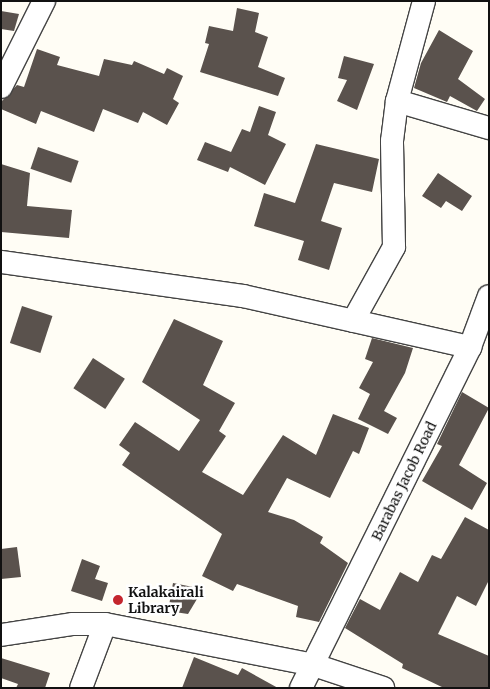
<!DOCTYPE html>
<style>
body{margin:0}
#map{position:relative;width:490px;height:689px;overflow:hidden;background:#fffdf5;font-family:Merriweather,serif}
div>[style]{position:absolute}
.building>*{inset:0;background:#5a524d;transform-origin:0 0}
.roads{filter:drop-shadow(1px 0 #444) drop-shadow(-1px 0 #444) drop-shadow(0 1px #444) drop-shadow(0 -1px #444)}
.minor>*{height:22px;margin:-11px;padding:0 11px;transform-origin:11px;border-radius:11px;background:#fff}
.dots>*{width:14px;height:14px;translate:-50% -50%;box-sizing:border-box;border:2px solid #fff;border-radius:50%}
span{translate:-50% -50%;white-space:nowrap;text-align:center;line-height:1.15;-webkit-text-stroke:5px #fff;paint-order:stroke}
.street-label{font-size:14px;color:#111}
.poi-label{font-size:14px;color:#111;font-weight:700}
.left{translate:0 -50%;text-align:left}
.frame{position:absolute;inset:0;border:2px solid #111;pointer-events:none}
</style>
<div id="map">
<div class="building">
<i style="clip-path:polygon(237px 8px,259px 13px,255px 32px,268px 37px,258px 67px,285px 78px,278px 96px,200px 72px,209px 44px,205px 43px,209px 26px,233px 31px)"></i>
<i style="clip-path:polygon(1px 11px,19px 14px,14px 31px,1px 29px)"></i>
<i style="clip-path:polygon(439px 30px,473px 51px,458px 79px,485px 99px,477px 111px,450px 96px,447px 102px,414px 88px,421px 63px)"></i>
<i style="clip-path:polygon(37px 49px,60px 57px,57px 65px,99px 76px,104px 59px,132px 65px,134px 61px,164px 74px,167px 68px,183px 76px,173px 99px,179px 103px,167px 125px,143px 112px,138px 123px,103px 109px,94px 132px,41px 111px,36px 124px,1px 109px,1px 102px,17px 85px,24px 87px)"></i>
<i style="clip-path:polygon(344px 56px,374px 64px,357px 110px,337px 101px,347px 80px,338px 78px)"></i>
<i style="clip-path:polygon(259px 106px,276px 112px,268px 135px,286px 144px,265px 185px,230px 167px,228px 172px,197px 160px,205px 142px,231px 152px,242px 129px,250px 132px)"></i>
<i style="clip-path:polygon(316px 144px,379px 159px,372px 192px,334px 183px,321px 221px,342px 228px,329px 270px,298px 260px,304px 241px,254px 226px,264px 193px,295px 203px)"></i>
<i style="left:38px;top:147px;width:43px;height:23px;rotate:19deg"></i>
<i style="clip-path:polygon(1px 164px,30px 173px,27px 206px,72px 210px,69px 238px,1px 232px)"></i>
<i style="clip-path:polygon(438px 173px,472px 196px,462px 211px,446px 201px,441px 208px,422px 196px)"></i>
<i style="left:22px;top:306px;width:32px;height:39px;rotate:18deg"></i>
<i style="clip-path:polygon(174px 319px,223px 341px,203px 385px,235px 403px,219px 431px,226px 436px,202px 472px,243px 495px,283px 435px,316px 455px,333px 414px,369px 428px,359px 454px,353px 451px,330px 498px,287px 478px,268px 512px,294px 520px,323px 537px,320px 543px,348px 563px,319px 622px,296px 617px,298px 606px,237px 584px,233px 591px,202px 576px,222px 534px,122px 465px,130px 453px,119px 445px,135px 422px,179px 451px,200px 420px,142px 382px)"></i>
<i style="clip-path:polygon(372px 338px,413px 348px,405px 373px,384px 411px,397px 418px,388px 434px,358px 419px,370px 394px,359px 388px,373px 362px,365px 359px)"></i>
<i style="left:93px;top:358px;width:38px;height:36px;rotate:33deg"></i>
<i style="clip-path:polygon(462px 392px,489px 408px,459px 465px,487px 483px,472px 510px,422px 481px,442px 446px,437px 444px)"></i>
<i style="clip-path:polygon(465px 517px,489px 530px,489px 580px,476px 606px,457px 596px,438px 634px,489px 656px,489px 688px,444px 688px,402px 668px,403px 664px,345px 628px,360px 599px,380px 610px,400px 572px,418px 582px,432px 555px,441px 559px)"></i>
<i style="clip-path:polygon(17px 547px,21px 577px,1px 579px,1px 549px)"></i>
<i style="clip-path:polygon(82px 559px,100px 566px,95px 579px,108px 583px,102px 601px,71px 591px)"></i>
<i style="clip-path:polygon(173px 583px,203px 589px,188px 614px,168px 611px)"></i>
<i style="clip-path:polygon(194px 657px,238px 675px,242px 668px,278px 688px,182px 688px)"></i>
<i style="clip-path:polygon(1px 658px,50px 673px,45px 688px,16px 688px,18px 684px,1px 678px)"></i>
</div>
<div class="roads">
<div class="minor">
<i style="left:1px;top:87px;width:96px;rotate:-63.4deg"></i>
<i style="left:397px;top:101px;width:96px;rotate:16.4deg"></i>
<i style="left:1px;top:262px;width:244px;rotate:8deg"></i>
<i style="left:243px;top:296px;width:233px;rotate:12.7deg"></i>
<i style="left:353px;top:321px;width:85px;rotate:-61deg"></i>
<i style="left:394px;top:247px;width:106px;rotate:-91.1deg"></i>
<i style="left:392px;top:141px;width:40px;rotate:-82.9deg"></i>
<i style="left:397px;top:101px;width:104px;rotate:-74.9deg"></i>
<i style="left:1px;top:635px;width:73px;rotate:-8.7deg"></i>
<i style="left:73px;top:624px;width:32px"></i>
<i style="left:105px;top:624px;width:213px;rotate:11.1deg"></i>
<i style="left:314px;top:665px;width:73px;rotate:18.4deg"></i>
<i style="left:81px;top:688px;width:68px;rotate:-69.4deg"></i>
<i style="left:301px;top:688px;width:381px;rotate:-63.6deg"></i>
<i style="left:470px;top:347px;width:54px;rotate:-69.6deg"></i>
</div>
</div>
<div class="dots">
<i style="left:118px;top:600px;background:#c4262e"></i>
</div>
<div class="street-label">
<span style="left:404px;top:481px;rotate:-64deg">Barabas Jacob Road</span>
</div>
<div class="poi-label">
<span class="left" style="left:128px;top:600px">Kalakairali<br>Library</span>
</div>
<div class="frame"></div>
</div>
